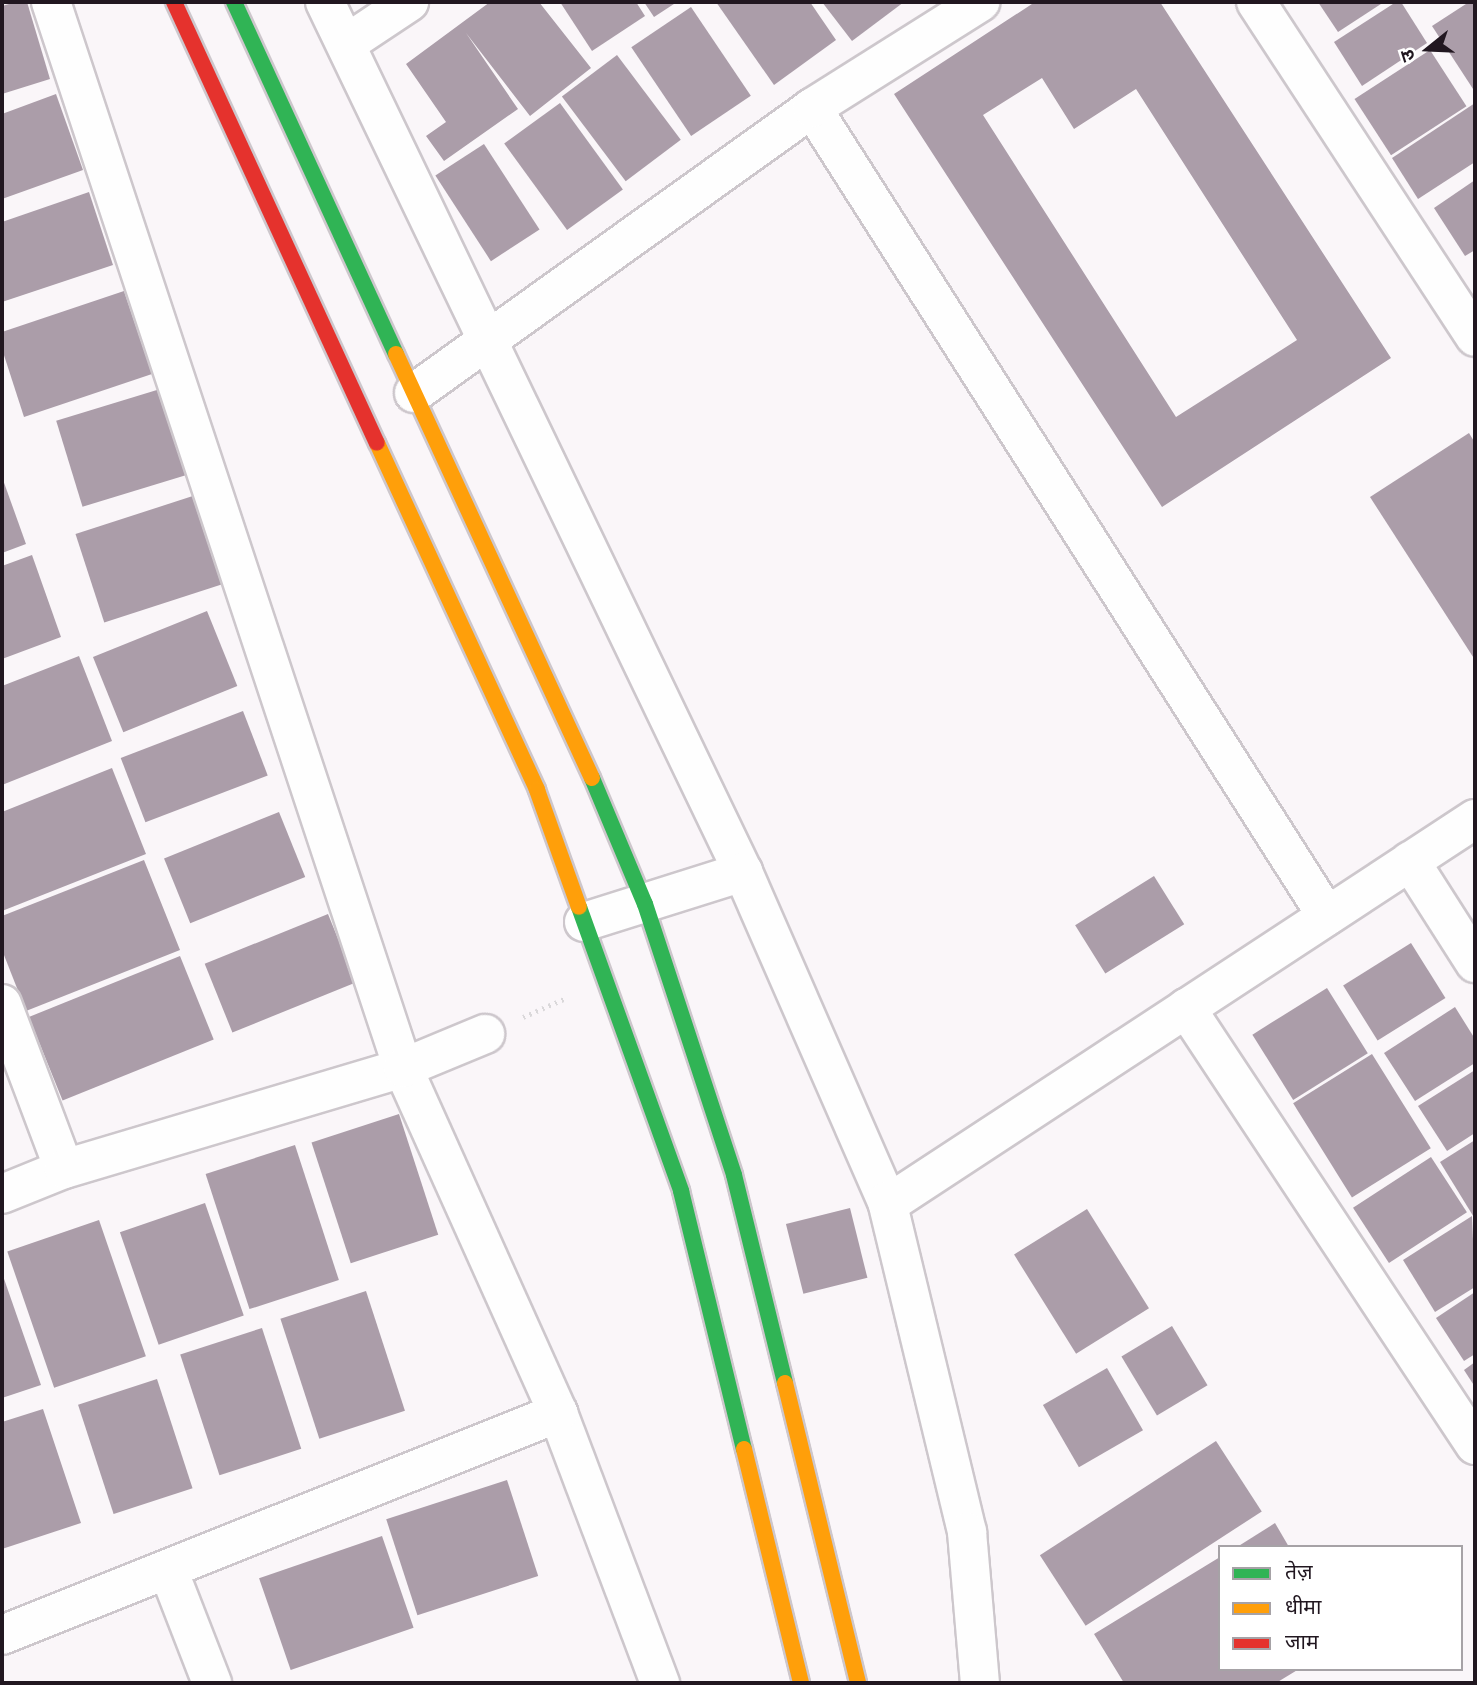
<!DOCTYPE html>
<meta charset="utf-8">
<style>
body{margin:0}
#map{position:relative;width:1477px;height:1685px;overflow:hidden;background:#faf6f9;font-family:Bitter,"Noto Sans Devanagari",serif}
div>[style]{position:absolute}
.building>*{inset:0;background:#ab9da9;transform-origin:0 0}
.path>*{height:4.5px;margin-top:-2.25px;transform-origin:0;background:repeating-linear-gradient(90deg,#dad8da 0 2px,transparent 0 7px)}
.roads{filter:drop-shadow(2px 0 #cdc7cc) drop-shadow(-2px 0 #cdc7cc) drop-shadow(0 2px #cdc7cc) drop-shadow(0 -2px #cdc7cc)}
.street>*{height:38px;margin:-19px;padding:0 19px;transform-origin:19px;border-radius:19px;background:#fefefe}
.fast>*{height:16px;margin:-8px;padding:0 8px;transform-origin:8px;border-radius:8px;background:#30b455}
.slow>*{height:16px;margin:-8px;padding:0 8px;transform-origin:8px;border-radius:8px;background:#ff9f0a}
.jam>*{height:16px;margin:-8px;padding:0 8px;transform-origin:8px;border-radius:8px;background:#e5322d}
span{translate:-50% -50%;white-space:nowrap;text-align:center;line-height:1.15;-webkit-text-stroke:7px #fff;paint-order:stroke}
.frame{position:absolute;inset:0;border:4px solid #211720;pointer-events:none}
.legend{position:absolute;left:1218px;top:1545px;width:245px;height:126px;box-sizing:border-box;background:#fff;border:2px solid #a6a2a6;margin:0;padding:9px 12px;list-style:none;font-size:21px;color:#211720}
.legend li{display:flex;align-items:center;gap:14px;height:35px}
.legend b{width:35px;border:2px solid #a6a2a6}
.north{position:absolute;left:1393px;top:14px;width:70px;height:70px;-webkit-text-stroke:5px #fff;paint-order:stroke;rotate:252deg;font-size:19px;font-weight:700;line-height:28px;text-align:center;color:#211720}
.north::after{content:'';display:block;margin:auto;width:24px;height:32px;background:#211720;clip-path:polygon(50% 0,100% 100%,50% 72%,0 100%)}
</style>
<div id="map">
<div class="building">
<i style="clip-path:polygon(16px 2px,27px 2px,50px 79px,2px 94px,2px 6px)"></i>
<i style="clip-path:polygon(490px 2px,539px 2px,591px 68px,530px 116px,466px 33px,518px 109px,444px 161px,426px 136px,446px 122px,406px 64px)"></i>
<i style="clip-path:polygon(560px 2px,636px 2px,645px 16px,592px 51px)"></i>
<i style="clip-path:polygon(644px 2px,677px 2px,654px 17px)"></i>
<i style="clip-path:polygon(716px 2px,810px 2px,836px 40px,774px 85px)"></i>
<i style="clip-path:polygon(822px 2px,904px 2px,852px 41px)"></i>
<i style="clip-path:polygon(evenodd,1035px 2px,1160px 2px,1391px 358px,1162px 507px,894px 94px,1035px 2px,1042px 78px,1074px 129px,1136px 89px,1297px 340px,1176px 417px,983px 115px,1042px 78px)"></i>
<i style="clip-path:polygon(1318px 2px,1384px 2px,1338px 32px)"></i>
<i style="clip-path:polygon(1396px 2px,1401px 2px,1427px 43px,1362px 86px,1334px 42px)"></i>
<i style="clip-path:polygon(1469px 2px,1475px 2px,1475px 92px,1432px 26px)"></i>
<i style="left:691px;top:7px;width:107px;height:72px;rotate:56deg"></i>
<i style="left:1430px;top:50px;width:67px;height:90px;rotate:57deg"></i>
<i style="left:617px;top:55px;width:106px;height:69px;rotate:53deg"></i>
<i style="clip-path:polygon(56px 94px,83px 170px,2px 199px,2px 114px)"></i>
<i style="left:560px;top:103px;width:107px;height:69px;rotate:54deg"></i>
<i style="clip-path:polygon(1475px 103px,1475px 162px,1418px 199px,1392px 158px)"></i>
<i style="left:484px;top:144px;width:102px;height:58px;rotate:57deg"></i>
<i style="clip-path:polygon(1475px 180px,1475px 250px,1465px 256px,1434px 208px)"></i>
<i style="clip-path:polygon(89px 192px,113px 265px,2px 302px,2px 222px)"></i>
<i style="clip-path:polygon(124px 291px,152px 374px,24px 417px,2px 349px,2px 332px)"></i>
<i style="left:170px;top:386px;width:90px;height:119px;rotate:73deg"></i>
<i style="clip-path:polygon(1469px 433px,1475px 443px,1475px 660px,1370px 497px)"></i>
<i style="clip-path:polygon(2px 477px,26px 544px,2px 553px)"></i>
<i style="left:202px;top:493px;width:93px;height:133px;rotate:72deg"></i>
<i style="clip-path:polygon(32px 555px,61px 637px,2px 659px,2px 566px)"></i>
<i style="left:207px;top:611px;width:81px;height:123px;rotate:68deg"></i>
<i style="clip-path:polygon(79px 656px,112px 741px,2px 785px,2px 686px)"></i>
<i style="left:243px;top:711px;width:69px;height:131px;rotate:69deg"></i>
<i style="clip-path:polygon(112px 768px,146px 854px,2px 911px,2px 812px)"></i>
<i style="left:279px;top:812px;width:70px;height:124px;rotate:68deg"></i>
<i style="clip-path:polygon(144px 860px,180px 950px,26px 1011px,2px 950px,2px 916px)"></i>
<i style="left:1154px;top:876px;width:57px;height:93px;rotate:58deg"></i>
<i style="left:328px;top:914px;width:74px;height:133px;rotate:68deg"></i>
<i style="left:1411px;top:943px;width:65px;height:80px;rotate:58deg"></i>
<i style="left:180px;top:956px;width:90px;height:163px;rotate:68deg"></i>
<i style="left:1327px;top:988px;width:77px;height:88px;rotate:58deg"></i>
<i style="clip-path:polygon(1455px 1007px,1475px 1039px,1475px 1063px,1415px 1101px,1384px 1053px)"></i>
<i style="left:1372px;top:1054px;width:111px;height:93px;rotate:58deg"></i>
<i style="clip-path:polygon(1475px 1070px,1475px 1133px,1447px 1151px,1418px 1106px)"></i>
<i style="left:399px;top:1114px;width:127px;height:92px;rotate:72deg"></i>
<i style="clip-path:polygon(1475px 1140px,1475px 1219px,1440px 1162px)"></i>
<i style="left:295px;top:1145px;width:142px;height:94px;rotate:72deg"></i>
<i style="left:1431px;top:1157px;width:66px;height:93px;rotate:57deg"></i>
<i style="left:205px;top:1203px;width:119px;height:90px;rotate:71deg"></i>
<i style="left:850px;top:1208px;width:72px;height:66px;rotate:76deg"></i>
<i style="left:1087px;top:1209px;width:117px;height:86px;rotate:58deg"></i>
<i style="clip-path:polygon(1472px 1216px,1475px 1287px,1435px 1312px,1403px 1260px)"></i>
<i style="left:99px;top:1220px;width:144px;height:97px;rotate:71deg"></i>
<i style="clip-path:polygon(2px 1273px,41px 1385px,2px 1398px)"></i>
<i style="left:366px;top:1291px;width:126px;height:90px;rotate:72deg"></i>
<i style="clip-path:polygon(1475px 1292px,1475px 1354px,1464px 1361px,1436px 1318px)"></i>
<i style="left:1172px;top:1326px;width:69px;height:59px;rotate:59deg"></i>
<i style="left:262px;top:1328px;width:127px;height:86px;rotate:72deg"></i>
<i style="clip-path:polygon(1475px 1362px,1475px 1387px,1464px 1370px)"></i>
<i style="left:1107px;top:1368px;width:72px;height:74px;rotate:60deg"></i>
<i style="left:157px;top:1379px;width:115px;height:83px;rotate:72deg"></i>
<i style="clip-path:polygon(43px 1409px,81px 1523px,2px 1549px,2px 1422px)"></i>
<i style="left:1216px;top:1441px;width:84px;height:210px;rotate:57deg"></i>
<i style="left:507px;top:1480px;width:101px;height:127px;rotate:72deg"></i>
<i style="clip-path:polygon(1275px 1523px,1289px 1547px,1237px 1547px)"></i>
<i style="left:382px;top:1536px;width:97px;height:130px;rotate:71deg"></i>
<i style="clip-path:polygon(1220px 1557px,1220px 1669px,1299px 1669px,1276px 1683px,1124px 1683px,1094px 1634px)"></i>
</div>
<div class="path">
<i style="left:523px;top:1017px;width:47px;rotate:-23.8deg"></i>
</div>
<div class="roads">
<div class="street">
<i style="left:51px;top:2px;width:1123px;rotate:71.73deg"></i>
<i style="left:403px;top:1068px;width:378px;rotate:65.8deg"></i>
<i style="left:558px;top:1413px;width:289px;rotate:69.3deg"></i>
<i style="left:325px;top:2px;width:965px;rotate:64.34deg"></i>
<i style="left:743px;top:872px;width:359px;rotate:66.4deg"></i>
<i style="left:887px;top:1201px;width:341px;rotate:76.4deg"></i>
<i style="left:967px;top:1532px;width:152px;rotate:85.1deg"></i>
<i style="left:1256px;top:2px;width:400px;rotate:56.8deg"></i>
<i style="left:346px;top:44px;width:76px;rotate:-33.7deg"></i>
<i style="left:812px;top:108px;width:958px;rotate:57.49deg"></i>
<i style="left:414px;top:393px;width:490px;rotate:-35.6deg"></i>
<i style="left:812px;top:108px;width:199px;rotate:-32.2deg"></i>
<i style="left:1410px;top:861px;width:121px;rotate:57.5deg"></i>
<i style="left:584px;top:922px;width:167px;rotate:-17.5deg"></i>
<i style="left:2px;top:1004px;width:176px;rotate:69.4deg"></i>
<i style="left:1186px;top:1008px;width:524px;rotate:56.52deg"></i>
<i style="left:2px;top:1194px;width:67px;rotate:-22deg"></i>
<i style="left:64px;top:1169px;width:354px;rotate:-16.6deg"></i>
<i style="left:403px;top:1068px;width:89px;rotate:-22.5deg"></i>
<i style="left:888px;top:1204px;width:702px;rotate:-33.26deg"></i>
<i style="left:169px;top:1572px;width:119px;rotate:68.8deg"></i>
<i style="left:2px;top:1635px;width:599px;rotate:-21.77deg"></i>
</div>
<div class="fast">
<i style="left:234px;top:2px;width:387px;rotate:65.3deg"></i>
<i style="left:592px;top:778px;width:137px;rotate:67.2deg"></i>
<i style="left:645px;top:904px;width:285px;rotate:71.8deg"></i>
<i style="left:734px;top:1175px;width:214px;rotate:76.2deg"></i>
<i style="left:579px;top:907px;width:302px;rotate:70.2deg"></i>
<i style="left:681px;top:1191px;width:266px;rotate:76.3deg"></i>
</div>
<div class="slow">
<i style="left:396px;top:354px;width:467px;rotate:65.2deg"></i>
<i style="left:377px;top:443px;width:382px;rotate:65.2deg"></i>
<i style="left:537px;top:790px;width:124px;rotate:70.3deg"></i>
<i style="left:785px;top:1383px;width:309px;rotate:76.3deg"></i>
<i style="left:744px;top:1449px;width:241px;rotate:76.3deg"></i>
</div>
<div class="jam">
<i style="left:174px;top:2px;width:485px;rotate:65.3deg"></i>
</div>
</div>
<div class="frame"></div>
<ul class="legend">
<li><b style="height:9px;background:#30b455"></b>तेज़</li>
<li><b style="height:9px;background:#ff9f0a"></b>धीमा</li>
<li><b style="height:9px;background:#e5322d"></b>जाम</li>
</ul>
<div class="north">उ</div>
</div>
